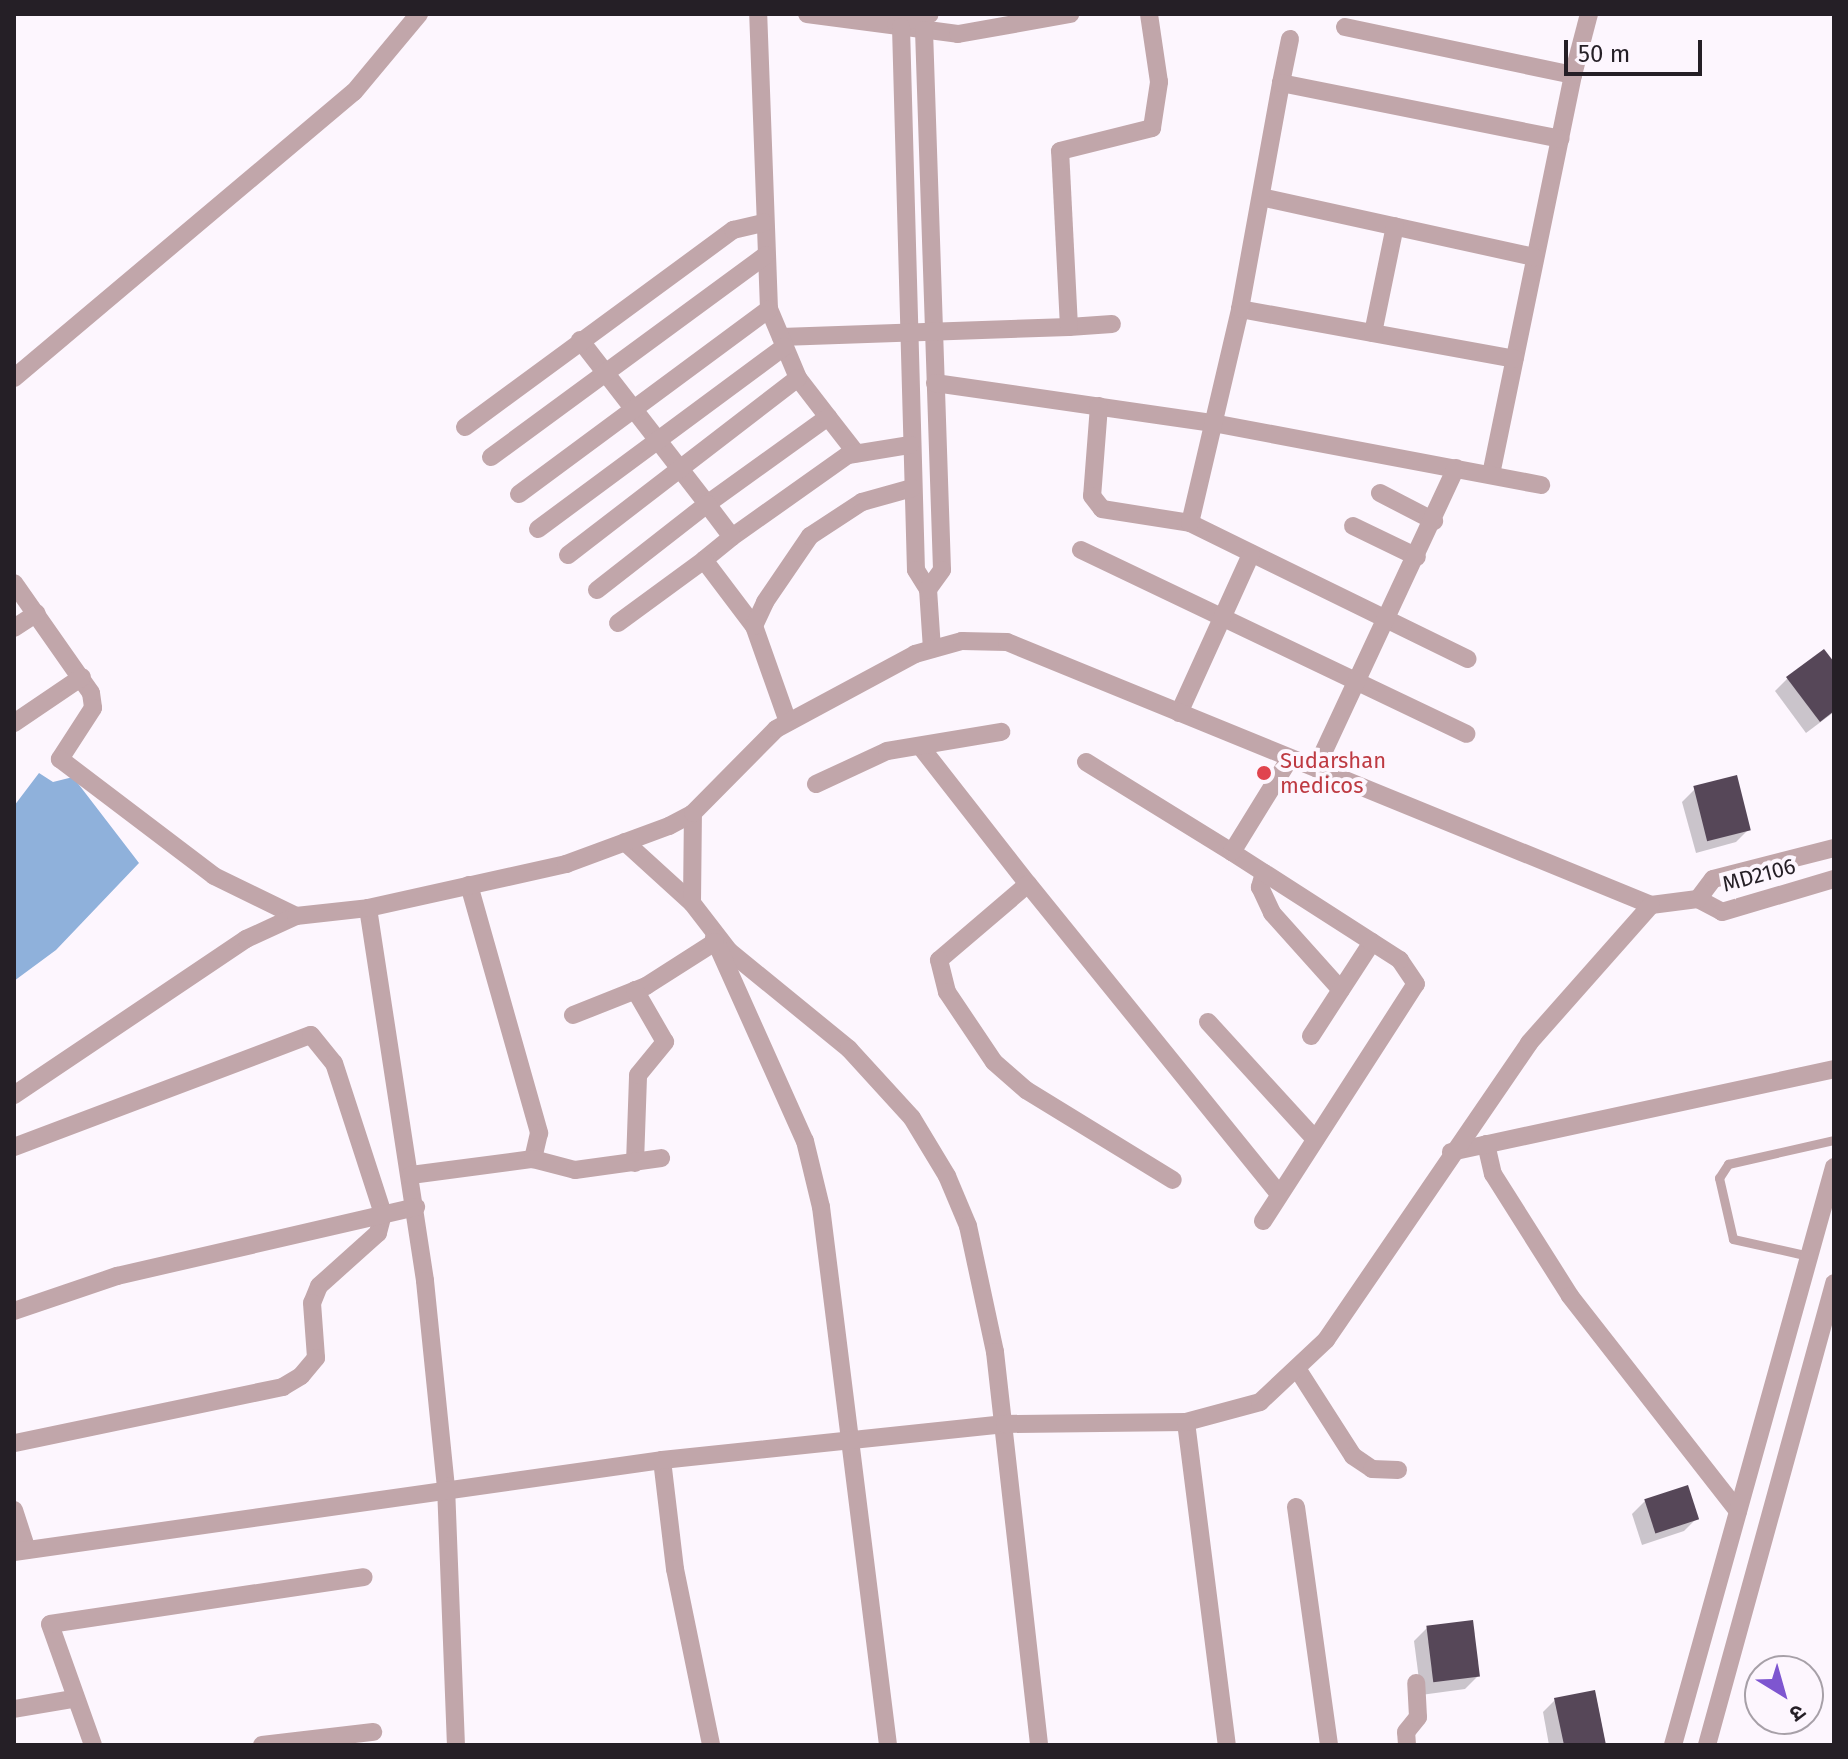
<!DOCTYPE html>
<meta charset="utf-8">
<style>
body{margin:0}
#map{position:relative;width:1848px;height:1759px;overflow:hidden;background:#fdf6fe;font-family:"Fira Sans","Noto Sans Devanagari",sans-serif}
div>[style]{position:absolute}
.water>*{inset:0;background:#8fb1db}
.shadow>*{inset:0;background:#0003}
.building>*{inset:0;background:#564758;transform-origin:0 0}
.service>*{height:9px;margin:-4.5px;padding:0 4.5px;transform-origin:4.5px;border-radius:4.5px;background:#c1a6aa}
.minor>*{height:18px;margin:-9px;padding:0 9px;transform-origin:9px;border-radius:9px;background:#c1a6aa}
.dots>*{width:22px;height:22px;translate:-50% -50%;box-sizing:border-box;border:4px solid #fdf6fe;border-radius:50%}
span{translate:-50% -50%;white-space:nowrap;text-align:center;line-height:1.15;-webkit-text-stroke:8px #fdf6fe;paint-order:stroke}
.health-label{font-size:22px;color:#be3a42}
.left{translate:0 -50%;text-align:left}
.street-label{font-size:22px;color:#251f26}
.frame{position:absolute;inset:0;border:16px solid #251f26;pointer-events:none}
.north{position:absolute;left:1744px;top:1655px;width:80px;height:80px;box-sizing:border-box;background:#fdf6fe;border:2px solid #a7a0a8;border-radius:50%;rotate:143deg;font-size:22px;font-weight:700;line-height:32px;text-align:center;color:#251f26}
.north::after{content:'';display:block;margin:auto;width:28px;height:36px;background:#7e56d0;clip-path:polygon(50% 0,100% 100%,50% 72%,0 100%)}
.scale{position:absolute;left:1564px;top:40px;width:138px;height:36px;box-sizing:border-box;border:4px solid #251f26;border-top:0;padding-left:10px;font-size:24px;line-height:28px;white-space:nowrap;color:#251f26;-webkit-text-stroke:6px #fdf6fe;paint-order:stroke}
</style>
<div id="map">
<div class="water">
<i style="clip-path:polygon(39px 773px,53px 782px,73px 777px,139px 863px,56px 950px,14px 981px,14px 806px)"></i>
</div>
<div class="shadow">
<i style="clip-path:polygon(1834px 665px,1834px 712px,1806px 733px,1775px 691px,1788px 678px)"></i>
<i style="clip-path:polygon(1695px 789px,1749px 829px,1736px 842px,1696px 853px,1682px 802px)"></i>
<i style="clip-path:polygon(1645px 1501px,1697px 1518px,1684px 1531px,1642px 1545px,1632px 1514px)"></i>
<i style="clip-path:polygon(1427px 1628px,1478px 1676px,1465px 1689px,1421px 1695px,1414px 1641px)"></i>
<i style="clip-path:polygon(1555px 1700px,1603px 1745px,1549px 1745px,1543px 1712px)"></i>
</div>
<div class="building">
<i style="clip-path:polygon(1824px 649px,1834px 662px,1834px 711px,1820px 722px,1786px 677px)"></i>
<i style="left:1737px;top:775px;width:57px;height:45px;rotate:76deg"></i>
<i style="left:1688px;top:1485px;width:36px;height:46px;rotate:72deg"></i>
<i style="left:1473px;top:1620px;width:57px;height:47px;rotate:83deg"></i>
<i style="clip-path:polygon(1595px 1690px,1606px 1745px,1564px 1745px,1554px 1698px)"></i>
</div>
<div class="service">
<i style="left:1809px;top:1256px;width:78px;rotate:-167.4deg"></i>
<i style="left:1733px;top:1239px;width:63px;rotate:-102.9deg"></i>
<i style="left:1719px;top:1178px;width:17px;rotate:-57deg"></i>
<i style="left:1728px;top:1164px;width:109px;rotate:-12.8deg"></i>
</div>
<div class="minor">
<i style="left:807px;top:14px;width:152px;rotate:7.5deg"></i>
<i style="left:958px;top:34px;width:114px;rotate:-10.1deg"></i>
<i style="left:896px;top:24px;width:35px;rotate:-16deg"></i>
<i style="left:901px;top:27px;width:543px;rotate:88.42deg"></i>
<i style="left:916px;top:570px;width:22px;rotate:58deg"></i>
<i style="left:928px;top:589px;width:60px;rotate:86.2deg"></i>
<i style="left:1345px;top:27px;width:233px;rotate:11.9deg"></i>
<i style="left:1573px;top:75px;width:408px;rotate:101.6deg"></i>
<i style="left:924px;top:30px;width:540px;rotate:88.09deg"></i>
<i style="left:942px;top:570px;width:24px;rotate:126deg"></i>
<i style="left:1573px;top:75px;width:63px;rotate:-75.3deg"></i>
<i style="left:1281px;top:83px;width:45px;rotate:-78.4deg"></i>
<i style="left:1261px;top:197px;width:280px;rotate:12.4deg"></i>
<i style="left:1240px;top:309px;width:279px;rotate:10.3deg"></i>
<i style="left:1069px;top:327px;width:43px;rotate:-4deg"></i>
<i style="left:1373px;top:333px;width:109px;rotate:-78.4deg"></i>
<i style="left:781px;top:337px;width:288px;rotate:-2deg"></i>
<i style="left:1069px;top:327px;width:176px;rotate:-92.9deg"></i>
<i style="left:1060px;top:151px;width:95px;rotate:-14deg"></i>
<i style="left:1152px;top:128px;width:47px;rotate:-81.3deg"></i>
<i style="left:1159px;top:82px;width:69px;rotate:-98.4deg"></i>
<i style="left:580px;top:340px;width:207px;rotate:52.2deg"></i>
<i style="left:707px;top:504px;width:149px;rotate:-35.7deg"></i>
<i style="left:828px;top:417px;width:49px;rotate:-127.6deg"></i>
<i style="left:798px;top:378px;width:75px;rotate:-112.8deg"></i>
<i style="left:769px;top:309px;width:295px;rotate:-92.1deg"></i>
<i style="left:14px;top:378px;width:444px;rotate:-40.1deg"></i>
<i style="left:354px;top:92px;width:102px;rotate:-50.2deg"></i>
<i style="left:935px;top:383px;width:281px;rotate:8.2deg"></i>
<i style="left:1213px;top:423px;width:334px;rotate:10.7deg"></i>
<i style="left:1099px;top:406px;width:90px;rotate:94.4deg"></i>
<i style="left:1092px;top:496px;width:16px;rotate:52deg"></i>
<i style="left:1102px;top:509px;width:89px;rotate:9deg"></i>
<i style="left:1190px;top:523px;width:309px;rotate:26.1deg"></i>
<i style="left:828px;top:417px;width:46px;rotate:52.1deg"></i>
<i style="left:465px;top:427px;width:333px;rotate:-36.3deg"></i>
<i style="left:733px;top:230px;width:32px;rotate:-13deg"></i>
<i style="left:491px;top:457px;width:341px;rotate:-36.3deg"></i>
<i style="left:1380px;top:493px;width:61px;rotate:27.4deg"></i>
<i style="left:519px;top:494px;width:311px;rotate:-36.5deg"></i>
<i style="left:1190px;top:523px;width:220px;rotate:-76.8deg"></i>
<i style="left:1240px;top:309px;width:230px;rotate:-79.7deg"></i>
<i style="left:1281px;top:83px;width:285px;rotate:11.3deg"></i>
<i style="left:1353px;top:526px;width:71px;rotate:25.8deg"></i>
<i style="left:538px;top:529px;width:307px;rotate:-36.5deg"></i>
<i style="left:732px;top:537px;width:142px;rotate:-35.3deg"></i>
<i style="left:848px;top:455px;width:63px;rotate:-9.2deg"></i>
<i style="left:1081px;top:550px;width:427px;rotate:25.5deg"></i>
<i style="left:568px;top:555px;width:290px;rotate:-37.6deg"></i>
<i style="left:14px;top:583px;width:134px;rotate:55deg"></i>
<i style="left:91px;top:693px;width:15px;rotate:82deg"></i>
<i style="left:93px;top:708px;width:61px;rotate:122.9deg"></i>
<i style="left:60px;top:759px;width:193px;rotate:37.2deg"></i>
<i style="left:214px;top:876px;width:91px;rotate:26deg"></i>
<i style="left:597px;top:590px;width:140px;rotate:-38deg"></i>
<i style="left:707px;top:504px;width:41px;rotate:52.9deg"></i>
<i style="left:732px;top:537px;width:36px;rotate:141deg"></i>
<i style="left:704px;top:560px;width:83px;rotate:52.9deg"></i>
<i style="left:618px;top:623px;width:107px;rotate:-36.2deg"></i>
<i style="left:14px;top:628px;width:27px;rotate:-33deg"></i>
<i style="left:1179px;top:713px;width:175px;rotate:-65.6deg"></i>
<i style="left:788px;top:722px;width:102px;rotate:-109.5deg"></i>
<i style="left:754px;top:626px;width:26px;rotate:-65deg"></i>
<i style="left:765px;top:602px;width:80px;rotate:-55.7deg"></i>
<i style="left:810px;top:536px;width:62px;rotate:-33.2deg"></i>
<i style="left:862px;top:502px;width:52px;rotate:-15.6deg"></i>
<i style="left:14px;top:723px;width:82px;rotate:-34.1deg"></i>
<i style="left:920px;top:746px;width:175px;rotate:52deg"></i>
<i style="left:1028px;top:884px;width:117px;rotate:139.5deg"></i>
<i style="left:939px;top:960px;width:33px;rotate:76deg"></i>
<i style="left:947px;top:992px;width:84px;rotate:56.1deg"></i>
<i style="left:994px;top:1062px;width:43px;rotate:41.2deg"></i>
<i style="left:1026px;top:1090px;width:172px;rotate:31.5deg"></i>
<i style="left:1086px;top:762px;width:172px;rotate:31.7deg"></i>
<i style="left:1316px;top:768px;width:331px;rotate:-65deg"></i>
<i style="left:816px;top:784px;width:78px;rotate:-24.9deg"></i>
<i style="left:887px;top:751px;width:116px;rotate:-9.5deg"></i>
<i style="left:625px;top:842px;width:91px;rotate:42.3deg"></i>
<i style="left:692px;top:903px;width:61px;rotate:52.4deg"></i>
<i style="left:729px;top:951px;width:155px;rotate:39.2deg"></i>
<i style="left:849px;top:1049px;width:93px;rotate:47.6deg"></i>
<i style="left:912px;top:1118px;width:68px;rotate:58.9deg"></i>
<i style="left:947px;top:1176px;width:54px;rotate:67.2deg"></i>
<i style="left:968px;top:1226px;width:129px;rotate:77.9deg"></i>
<i style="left:995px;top:1352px;width:395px;rotate:83.6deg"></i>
<i style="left:1264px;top:873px;width:15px;rotate:106deg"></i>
<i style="left:1260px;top:887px;width:29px;rotate:65deg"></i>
<i style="left:1272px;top:913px;width:103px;rotate:48.1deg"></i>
<i style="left:1028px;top:884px;width:397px;rotate:51deg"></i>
<i style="left:469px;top:885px;width:258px;rotate:74.2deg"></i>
<i style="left:539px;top:1133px;width:27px;rotate:103deg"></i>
<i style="left:1698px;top:899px;width:27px;rotate:28deg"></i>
<i style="left:1722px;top:912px;width:117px;rotate:-16.4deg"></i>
<i style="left:692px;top:903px;width:90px;rotate:-89.4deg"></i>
<i style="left:368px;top:908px;width:377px;rotate:81.3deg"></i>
<i style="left:425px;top:1281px;width:206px;rotate:84.2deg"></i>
<i style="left:446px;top:1486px;width:259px;rotate:87.8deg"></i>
<i style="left:714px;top:938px;width:222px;rotate:65.9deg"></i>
<i style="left:805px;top:1141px;width:68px;rotate:76.4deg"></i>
<i style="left:821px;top:1207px;width:542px;rotate:82.9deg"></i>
<i style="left:573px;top:1015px;width:79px;rotate:-21.7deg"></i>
<i style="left:646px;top:986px;width:82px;rotate:-32.5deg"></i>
<i style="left:1208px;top:1022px;width:159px;rotate:47.6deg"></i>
<i style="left:1311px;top:1036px;width:112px;rotate:-57deg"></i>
<i style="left:14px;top:1095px;width:280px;rotate:-33.9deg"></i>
<i style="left:246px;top:939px;width:55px;rotate:-24.7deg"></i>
<i style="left:296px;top:916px;width:72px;rotate:-6.3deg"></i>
<i style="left:368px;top:908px;width:203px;rotate:-12.5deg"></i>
<i style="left:566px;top:864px;width:110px;rotate:-20.3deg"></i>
<i style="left:669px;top:826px;width:27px;rotate:-28deg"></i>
<i style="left:693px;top:813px;width:118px;rotate:-45.3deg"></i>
<i style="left:776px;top:729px;width:158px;rotate:-28.3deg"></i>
<i style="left:915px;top:654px;width:49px;rotate:-15.5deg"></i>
<i style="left:962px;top:641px;width:45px;rotate:1.3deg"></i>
<i style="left:1007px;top:642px;width:696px;rotate:22.21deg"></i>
<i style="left:1651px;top:905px;width:47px;rotate:-7.3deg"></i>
<i style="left:1698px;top:899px;width:25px;rotate:-53deg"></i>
<i style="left:1713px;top:879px;width:125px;rotate:-14.4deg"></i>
<i style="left:1486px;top:1144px;width:31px;rotate:77deg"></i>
<i style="left:1493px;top:1174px;width:144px;rotate:57.7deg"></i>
<i style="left:1570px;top:1296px;width:273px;rotate:52deg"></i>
<i style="left:14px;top:1147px;width:317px;rotate:-20.7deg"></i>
<i style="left:311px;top:1035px;width:36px;rotate:51deg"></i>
<i style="left:334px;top:1063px;width:159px;rotate:72deg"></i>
<i style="left:383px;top:1214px;width:20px;rotate:105deg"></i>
<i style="left:378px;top:1233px;width:79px;rotate:138.1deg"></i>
<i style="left:319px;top:1286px;width:18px;rotate:112deg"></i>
<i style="left:312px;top:1303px;width:55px;rotate:85.8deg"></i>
<i style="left:316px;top:1358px;width:23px;rotate:130deg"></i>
<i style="left:301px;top:1376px;width:21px;rotate:149deg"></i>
<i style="left:283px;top:1387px;width:275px;rotate:168.2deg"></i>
<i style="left:1451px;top:1152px;width:392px;rotate:-12.2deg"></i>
<i style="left:635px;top:1163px;width:88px;rotate:-88deg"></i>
<i style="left:638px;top:1075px;width:43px;rotate:-50.7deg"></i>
<i style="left:665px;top:1042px;width:60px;rotate:-120deg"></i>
<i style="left:411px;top:1175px;width:123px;rotate:-7.5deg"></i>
<i style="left:533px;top:1159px;width:43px;rotate:14.7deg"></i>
<i style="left:575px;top:1170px;width:87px;rotate:-7.9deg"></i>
<i style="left:1263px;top:1221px;width:282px;rotate:-57.2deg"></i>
<i style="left:1416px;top:984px;width:29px;rotate:-124deg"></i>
<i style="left:1400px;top:960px;width:200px;rotate:-147.3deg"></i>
<i style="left:1232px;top:852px;width:110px;rotate:-58.3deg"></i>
<i style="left:14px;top:1311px;width:109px;rotate:-18.8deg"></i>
<i style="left:117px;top:1276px;width:307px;rotate:-13deg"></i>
<i style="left:1298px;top:1370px;width:102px;rotate:57.4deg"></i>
<i style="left:1353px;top:1456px;width:23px;rotate:34deg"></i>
<i style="left:1372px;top:1469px;width:26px;rotate:2deg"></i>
<i style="left:1186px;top:1422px;width:326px;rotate:82.8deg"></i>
<i style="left:662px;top:1460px;width:110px;rotate:83.2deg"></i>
<i style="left:675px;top:1569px;width:180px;rotate:78.4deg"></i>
<i style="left:1296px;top:1507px;width:240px;rotate:82.1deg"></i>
<i style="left:14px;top:1510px;width:42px;rotate:72deg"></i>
<i style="left:14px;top:1552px;width:654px;rotate:-8.08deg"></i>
<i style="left:662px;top:1460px;width:345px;rotate:-6deg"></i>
<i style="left:1005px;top:1424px;width:181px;rotate:-0.6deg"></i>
<i style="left:1186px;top:1422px;width:77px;rotate:-15.1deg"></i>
<i style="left:1260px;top:1402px;width:91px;rotate:-43.2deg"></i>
<i style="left:1326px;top:1340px;width:360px;rotate:-55.6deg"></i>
<i style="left:1529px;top:1043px;width:184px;rotate:-48.5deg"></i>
<i style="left:14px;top:1709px;width:60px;rotate:-9.6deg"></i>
<i style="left:93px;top:1745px;width:128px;rotate:-109.6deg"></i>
<i style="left:50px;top:1624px;width:317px;rotate:-8.5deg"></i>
<i style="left:262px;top:1745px;width:112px;rotate:-6.7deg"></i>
<i style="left:1407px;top:1745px;width:13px;rotate:-94deg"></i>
<i style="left:1406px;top:1732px;width:19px;rotate:-51deg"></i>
<i style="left:1418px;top:1717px;width:34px;rotate:-93deg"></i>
<i style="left:1673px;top:1745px;width:600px;rotate:-74.43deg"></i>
<i style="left:1707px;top:1745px;width:479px;rotate:-74.6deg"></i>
</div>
<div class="dots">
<i style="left:1264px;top:773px;background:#e0444e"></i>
</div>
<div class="health-label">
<span class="left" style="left:1280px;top:773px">Sudarshan<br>medicos</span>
</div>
<div class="street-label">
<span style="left:1759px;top:875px;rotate:-15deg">MD2106</span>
</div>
<div class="frame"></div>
<div class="north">उ</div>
<div class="scale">50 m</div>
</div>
